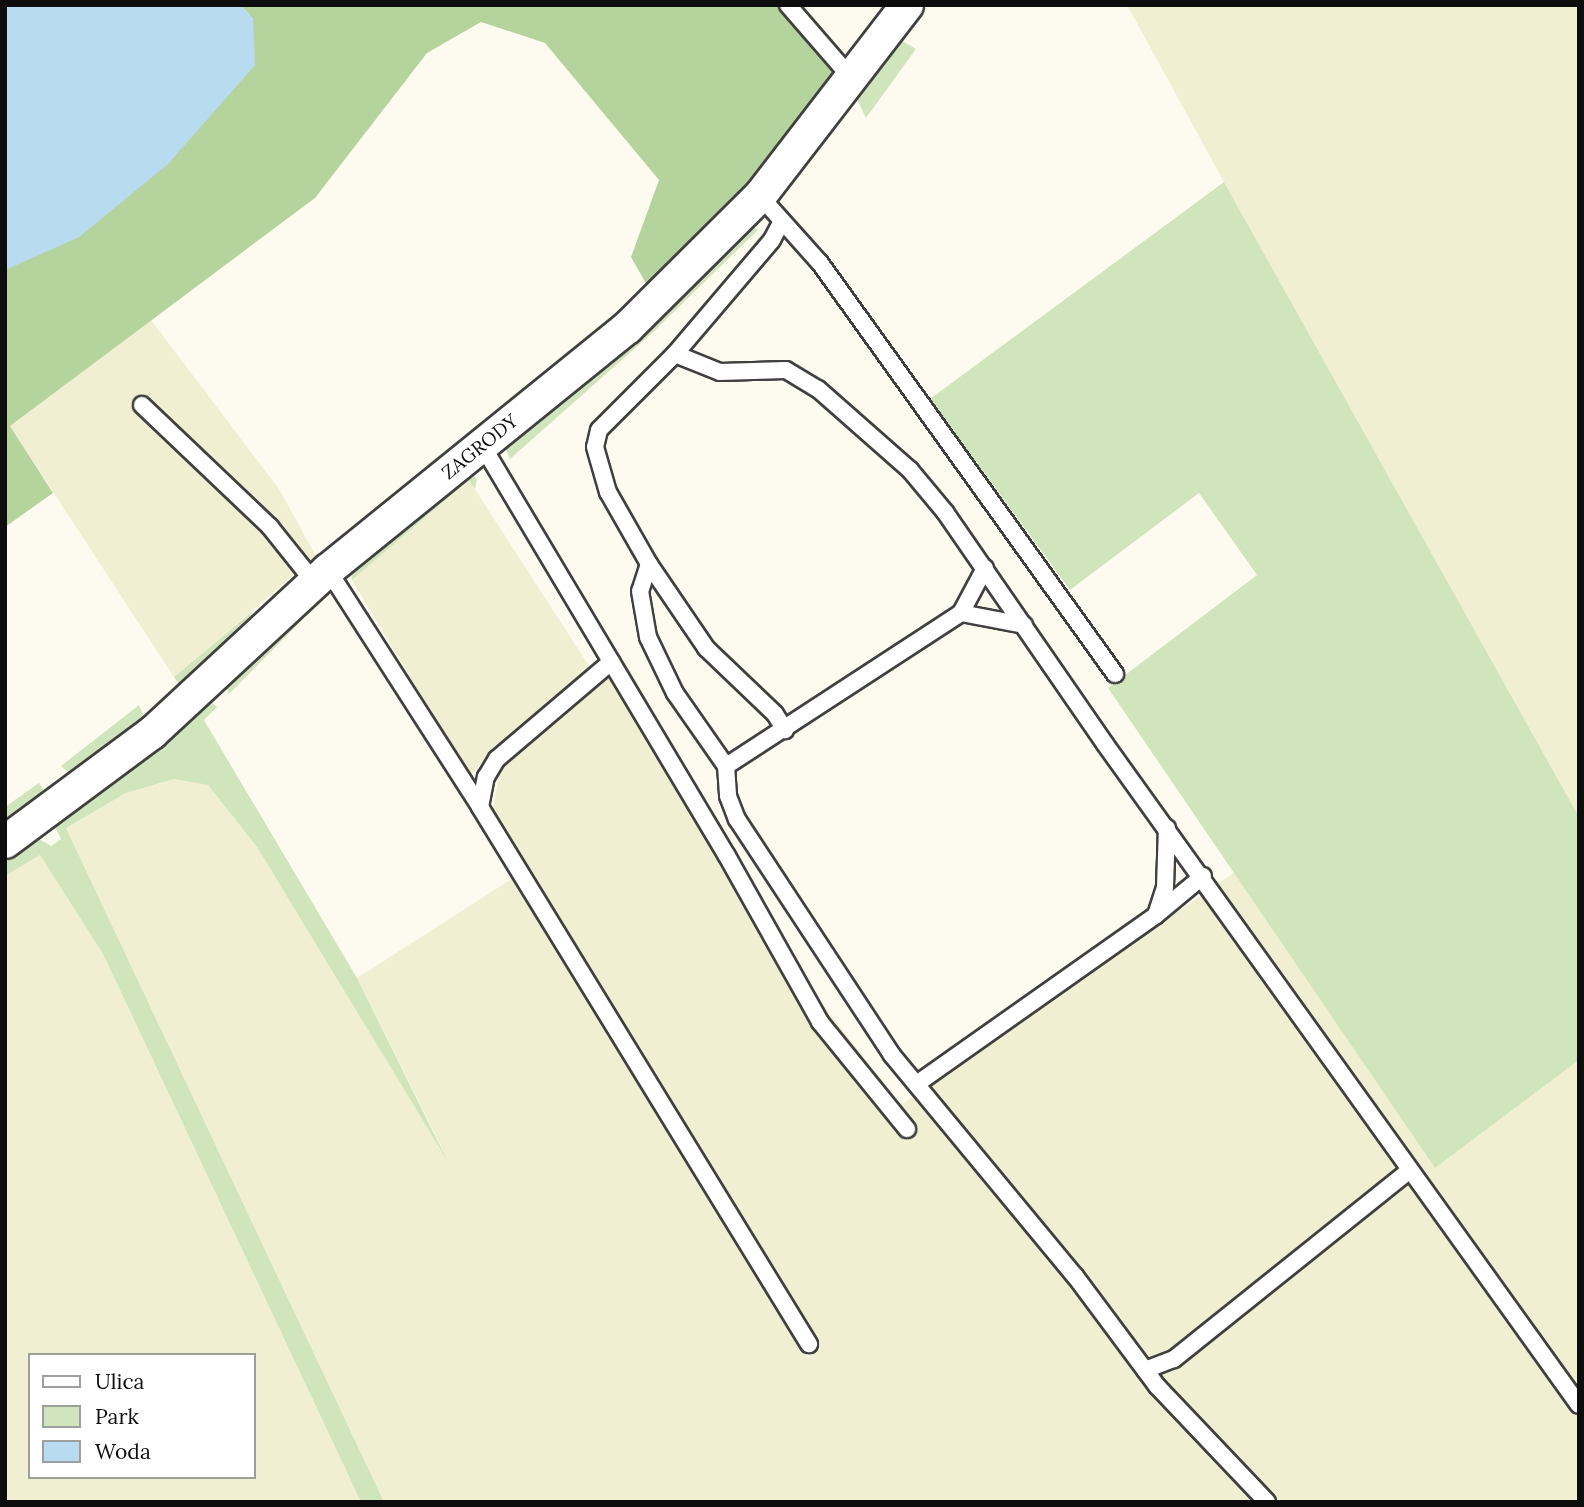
<!DOCTYPE html>
<style>
body{margin:0}
#map{position:relative;width:1584px;height:1507px;overflow:hidden;background:#fdfbef;font-family:Lora,serif}
div>[style]{position:absolute}
.farmland>*{inset:0;background:#f1efd2}
.green>*{inset:0;background:#d1e5bc}
.forest>*{inset:0;background:#b5d49d}
.water>*{inset:0;background:#b9dbf0}
.roads{filter:drop-shadow(2px 0 #404040) drop-shadow(-2px 0 #404040) drop-shadow(0 2px #404040) drop-shadow(0 -2px #404040)}
.lane>*{height:16px;margin:-8px;padding:0 8px;transform-origin:8px;border-radius:8px;background:#fff}
.street>*{height:32px;margin:-16px;padding:0 16px;transform-origin:16px;border-radius:16px;background:#fff}
span{translate:-50% -50%;white-space:nowrap;text-align:center;line-height:1.15;-webkit-text-stroke:7px #fff;paint-order:stroke}
.street-label{font-size:19px;color:#0d0d0d}
.frame{position:absolute;inset:0;border:7px solid #0d0d0d;pointer-events:none}
.legend{position:absolute;left:28px;top:1353px;width:228px;height:126px;box-sizing:border-box;background:#fff;border:2px solid #9e9e9e;margin:0;padding:9px 12px;list-style:none;font-size:21px;color:#0d0d0d}
.legend li{display:flex;align-items:center;gap:14px;height:35px}
.legend b{width:35px;border:2px solid #9e9e9e}
</style>
<div id="map">
<div class="farmland">
<i style="clip-path:polygon(1127px 5px,1579px 5px,1579px 817px,1224px 182px)"></i>
<i style="clip-path:polygon(151px 320px,279px 489px,316px 556px,174px 677px,10px 426px)"></i>
<i style="clip-path:polygon(469px 480px,591px 669px,490px 752px,470px 777px,352px 580px)"></i>
<i style="clip-path:polygon(624px 660px,817px 997px,901px 1105px,1236px 871px,1435px 1168px,1579px 1060px,1579px 1502px,384px 1502px,66px 828px,126px 793px,174px 779px,208px 785px,257px 847px,443px 1150px,357px 978px,513px 878px,807px 1358px,820px 1349px,493px 808px,501px 765px)"></i>
<i style="clip-path:polygon(evenodd,40px 855px,103px 954px,361px 1502px,5px 1502px,5px 876px,40px 855px,30px 1355px,254px 1355px,254px 1477px,30px 1477px,30px 1355px)"></i>
</div>
<div class="green">
<i style="clip-path:polygon(896px 37px,916px 49px,866px 118px,855px 95px)"></i>
<i style="clip-path:polygon(1224px 182px,1579px 817px,1579px 1060px,1435px 1168px,1108px 688px,1257px 575px,1199px 493px,1070px 590px,930px 399px)"></i>
<i style="clip-path:polygon(749px 224px,758px 230px,651px 334px,510px 459px,505px 448px,536px 417px)"></i>
<i style="clip-path:polygon(469px 471px,477px 479px,475px 489px,469px 480px,352px 580px,351px 569px)"></i>
<i style="clip-path:polygon(254px 610px,232px 644px,181px 687px,174px 677px)"></i>
<i style="clip-path:polygon(297px 615px,302px 620px,229px 694px,225px 684px)"></i>
<i style="clip-path:polygon(208px 700px,217px 707px,204px 720px,357px 978px,447px 1160px,257px 847px,208px 785px,174px 779px,126px 793px,66px 828px,384px 1502px,361px 1502px,103px 954px,40px 855px,5px 876px,5px 855px,34px 836px,51px 846px,61px 839px,55px 827px,57px 820px)"></i>
<i style="clip-path:polygon(139px 705px,143px 714px,138px 723px,77px 772px,68px 772px,61px 766px)"></i>
<i style="clip-path:polygon(39px 783px,45px 792px,43px 798px,5px 828px,5px 807px)"></i>
</div>
<div class="forest">
<i style="clip-path:polygon(241px 5px,780px 5px,837px 70px,749px 186px,648px 287px,631px 257px,659px 180px,545px 43px,481px 22px,427px 53px,315px 198px,10px 426px,53px 493px,5px 527px,5px 270px,253px 19px)"></i>
</div>
<div class="water">
<i style="clip-path:polygon(5px 5px,241px 5px,253px 19px,255px 65px,168px 164px,79px 237px,5px 270px)"></i>
</div>
<div class="roads">
<div class="lane">
<i style="left:788px;top:5px;width:98px;rotate:49.1deg"></i>
<i style="left:760px;top:196px;width:90px;rotate:48.2deg"></i>
<i style="left:820px;top:263px;width:506px;rotate:54.33deg"></i>
<i style="left:782px;top:221px;width:21px;rotate:118deg"></i>
<i style="left:772px;top:240px;width:150px;rotate:130.4deg"></i>
<i style="left:675px;top:354px;width:107px;rotate:135deg"></i>
<i style="left:599px;top:430px;width:17px;rotate:103deg"></i>
<i style="left:595px;top:447px;width:47px;rotate:73.9deg"></i>
<i style="left:608px;top:492px;width:83px;rotate:60.3deg"></i>
<i style="left:649px;top:564px;width:102px;rotate:55.8deg"></i>
<i style="left:706px;top:648px;width:95px;rotate:43.7deg"></i>
<i style="left:775px;top:714px;width:19px;rotate:58deg"></i>
<i style="left:675px;top:354px;width:48px;rotate:21.8deg"></i>
<i style="left:720px;top:372px;width:66px;rotate:-1.7deg"></i>
<i style="left:786px;top:370px;width:37px;rotate:31deg"></i>
<i style="left:818px;top:389px;width:123px;rotate:41.4deg"></i>
<i style="left:910px;top:470px;width:55px;rotate:50.2deg"></i>
<i style="left:945px;top:512px;width:282px;rotate:55.4deg"></i>
<i style="left:1105px;top:744px;width:813px;rotate:54.36deg"></i>
<i style="left:142px;top:405px;width:177px;rotate:43.6deg"></i>
<i style="left:270px;top:527px;width:70px;rotate:51.3deg"></i>
<i style="left:482px;top:445px;width:478px;rotate:59.2deg"></i>
<i style="left:727px;top:856px;width:190px;rotate:60.7deg"></i>
<i style="left:820px;top:1022px;width:138px;rotate:50.9deg"></i>
<i style="left:649px;top:564px;width:28px;rotate:108deg"></i>
<i style="left:640px;top:591px;width:47px;rotate:80.1deg"></i>
<i style="left:648px;top:637px;width:62px;rotate:64.3deg"></i>
<i style="left:675px;top:693px;width:89px;rotate:55.1deg"></i>
<i style="left:985px;top:568px;width:51px;rotate:118.1deg"></i>
<i style="left:961px;top:613px;width:280px;rotate:146.9deg"></i>
<i style="left:726px;top:766px;width:30px;rotate:86deg"></i>
<i style="left:728px;top:796px;width:25px;rotate:69deg"></i>
<i style="left:737px;top:819px;width:282px;rotate:56.7deg"></i>
<i style="left:892px;top:1055px;width:287px;rotate:50.4deg"></i>
<i style="left:1075px;top:1276px;width:137px;rotate:53.3deg"></i>
<i style="left:1157px;top:1386px;width:160px;rotate:46.5deg"></i>
<i style="left:328px;top:570px;width:282px;rotate:57.3deg"></i>
<i style="left:480px;top:807px;width:630px;rotate:58.51deg"></i>
<i style="left:961px;top:613px;width:64px;rotate:10.8deg"></i>
<i style="left:480px;top:807px;width:31px;rotate:-79deg"></i>
<i style="left:486px;top:777px;width:21px;rotate:-59deg"></i>
<i style="left:497px;top:759px;width:150px;rotate:-40.4deg"></i>
<i style="left:1156px;top:915px;width:61px;rotate:-39.7deg"></i>
<i style="left:918px;top:1083px;width:291px;rotate:-35.2deg"></i>
<i style="left:1156px;top:915px;width:29px;rotate:-72deg"></i>
<i style="left:1165px;top:887px;width:59px;rotate:-88.1deg"></i>
<i style="left:1145px;top:1370px;width:31px;rotate:-21deg"></i>
<i style="left:1174px;top:1359px;width:302px;rotate:-38.7deg"></i>
</div>
<div class="street">
<i style="left:5px;top:842px;width:183px;rotate:-36.6deg"></i>
<i style="left:152px;top:733px;width:240px;rotate:-42.8deg"></i>
<i style="left:328px;top:570px;width:385px;rotate:-39deg"></i>
<i style="left:627px;top:328px;width:187px;rotate:-44.8deg"></i>
<i style="left:760px;top:196px;width:241px;rotate:-52.4deg"></i>
</div>
</div>
<div class="street-label">
<span style="left:480px;top:447px;rotate:-39deg">ZAGRODY</span>
</div>
<div class="frame"></div>
<ul class="legend">
<li><b style="height:9px;background:#fff"></b>Ulica</li>
<li><b style="height:19px;background:#d1e5bc"></b>Park</li>
<li><b style="height:19px;background:#b9dbf0"></b>Woda</li>
</ul>
</div>
